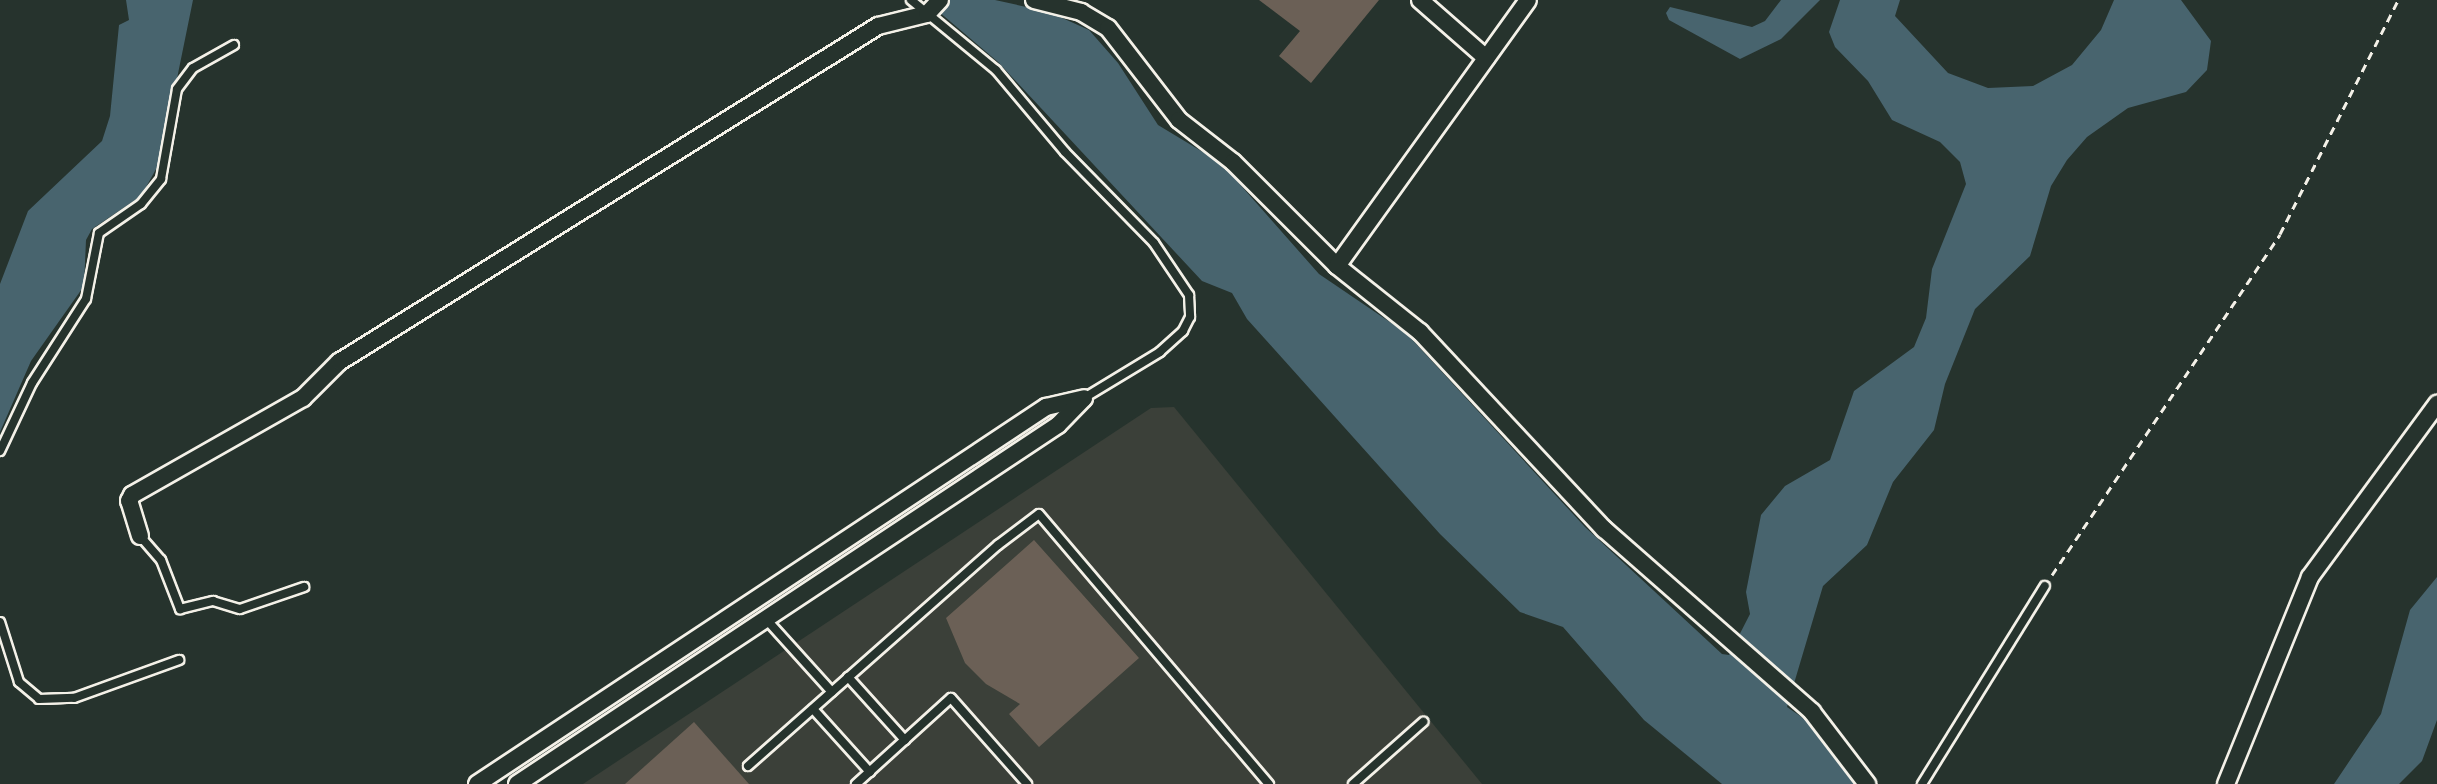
<!DOCTYPE html>
<style>
body{margin:0}
#map{position:relative;width:2437px;height:784px;overflow:hidden;background:#26332d;font-family:Mynerve,sans-serif}
div>[style]{position:absolute}
.built>*{inset:0;background:#3b4039}
.water>*{inset:0;background:#48646e}
.building>*{inset:0;background:#6b6056}
.path>*{height:3px;margin-top:-1.5px;transform-origin:0;background:repeating-linear-gradient(90deg,#f4f1e8 0 8px,transparent 0 14px)}
.roads{filter:drop-shadow(2px 0 #f4f1e8) drop-shadow(-2px 0 #f4f1e8) drop-shadow(0 2px #f4f1e8) drop-shadow(0 -2px #f4f1e8)}
.service>*{height:8px;margin:-4px;padding:0 4px;transform-origin:4px;border-radius:4px;background:#26332d}
.minor>*{height:16px;margin:-8px;padding:0 8px;transform-origin:8px;border-radius:8px;background:#26332d}
span{translate:-50% -50%;white-space:nowrap;text-align:center;line-height:1.15;-webkit-text-stroke:7px #26332d;paint-order:stroke}
</style>
<div id="map">
<div class="built">
<i style="clip-path:polygon(1174px 407px,1482px 784px,583px 784px,1151px 408px)"></i>
</div>
<div class="water">
<i style="clip-path:polygon(126px 0,193px 0,160px 162px,141px 196px,92px 229px,86px 240px,84px 286px,31px 361px,0 432px,0 284px,28px 211px,102px 141px,110px 116px,119px 25px,129px 20px)"></i>
<i style="clip-path:polygon(925px 0,995px 0,1049px 12px,1089px 30px,1118px 63px,1158px 125px,1221px 163px,1319px 274px,1406px 333px,1585px 527px,1722px 654px,1729px 655px,1750px 614px,1746px 592px,1761px 515px,1785px 486px,1830px 460px,1854px 391px,1914px 347px,1926px 318px,1932px 269px,1966px 184px,1960px 162px,1940px 142px,1892px 120px,1868px 81px,1835px 47px,1829px 32px,1840px 0,1900px 0,1895px 16px,1948px 73px,1988px 88px,2033px 86px,2072px 65px,2101px 30px,2114px 0,2181px 0,2211px 41px,2207px 70px,2186px 92px,2128px 108px,2087px 137px,2067px 160px,2051px 186px,2030px 256px,1975px 309px,1945px 384px,1934px 430px,1893px 482px,1867px 545px,1823px 586px,1787px 707px,1822px 731px,1856px 784px,1722px 784px,1644px 720px,1563px 627px,1520px 612px,1440px 534px,1247px 319px,1232px 293px,1202px 281px,998px 62px)"></i>
<i style="clip-path:polygon(1781px 0,1820px 0,1781px 39px,1740px 59px,1669px 20px,1666px 13px,1670px 7px,1752px 27px,1765px 21px)"></i>
<i style="clip-path:polygon(2437px 577px,2437px 720px,2422px 761px,2399px 784px,2334px 784px,2381px 714px,2410px 610px)"></i>
</div>
<div class="building">
<i style="clip-path:polygon(1259px 0,1379px 0,1311px 83px,1279px 56px,1300px 31px)"></i>
<i style="clip-path:polygon(1034px 540px,1139px 658px,1039px 747px,1009px 714px,1020px 704px,986px 684px,965px 663px,946px 618px)"></i>
<i style="clip-path:polygon(694px 722px,749px 784px,625px 784px)"></i>
</div>
<div class="path">
<i style="left:2052px;top:575px;width:410px;rotate:-56.2deg"></i>
<i style="left:2280px;top:234px;width:262px;rotate:-63.2deg"></i>
</div>
<div class="roads">
<div class="service">
<i style="left:911px;top:0;width:110px;rotate:39.5deg"></i>
<i style="left:996px;top:70px;width:107px;rotate:49.9deg"></i>
<i style="left:1065px;top:152px;width:127px;rotate:45.6deg"></i>
<i style="left:1154px;top:243px;width:63px;rotate:56.1deg"></i>
<i style="left:1189px;top:295px;width:22px;rotate:87deg"></i>
<i style="left:1190px;top:317px;width:16px;rotate:117deg"></i>
<i style="left:1183px;top:331px;width:31px;rotate:138deg"></i>
<i style="left:1160px;top:352px;width:89px;rotate:148.8deg"></i>
<i style="left:0;top:451px;width:75px;rotate:-64.8deg"></i>
<i style="left:32px;top:383px;width:100px;rotate:-57.3deg"></i>
<i style="left:86px;top:299px;width:67px;rotate:-78.9deg"></i>
<i style="left:99px;top:233px;width:51px;rotate:-34.6deg"></i>
<i style="left:141px;top:204px;width:32px;rotate:-51deg"></i>
<i style="left:161px;top:179px;width:91px;rotate:-79.9deg"></i>
<i style="left:177px;top:89px;width:26px;rotate:-53deg"></i>
<i style="left:193px;top:68px;width:47px;rotate:-29.3deg"></i>
<i style="left:140px;top:536px;width:32px;rotate:49deg"></i>
<i style="left:161px;top:560px;width:53px;rotate:68.8deg"></i>
<i style="left:180px;top:609px;width:34px;rotate:-14deg"></i>
<i style="left:213px;top:601px;width:28px;rotate:17deg"></i>
<i style="left:240px;top:609px;width:68px;rotate:-19deg"></i>
<i style="left:766px;top:619px;width:98px;rotate:47.9deg"></i>
<i style="left:0;top:622px;width:63px;rotate:72.4deg"></i>
<i style="left:19px;top:682px;width:26px;rotate:40deg"></i>
<i style="left:39px;top:699px;width:35px;rotate:-2deg"></i>
<i style="left:74px;top:698px;width:112px;rotate:-19.9deg"></i>
<i style="left:848px;top:677px;width:85px;rotate:47.9deg"></i>
<i style="left:813px;top:709px;width:85px;rotate:47.9deg"></i>
<i style="left:748px;top:766px;width:334px;rotate:-41.5deg"></i>
<i style="left:998px;top:545px;width:51px;rotate:-37.1deg"></i>
<i style="left:1039px;top:514px;width:355px;rotate:49.6deg"></i>
<i style="left:856px;top:784px;width:128px;rotate:-42.2deg"></i>
<i style="left:951px;top:698px;width:115px;rotate:48.5deg"></i>
<i style="left:1353px;top:784px;width:94px;rotate:-41.5deg"></i>
<i style="left:1922px;top:784px;width:233px;rotate:-58.2deg"></i>
</div>
<div class="minor">
<i style="left:1034px;top:0;width:49px;rotate:14.3deg"></i>
<i style="left:1081px;top:12px;width:31px;rotate:31deg"></i>
<i style="left:1108px;top:28px;width:116px;rotate:52.3deg"></i>
<i style="left:1179px;top:120px;width:68px;rotate:37.9deg"></i>
<i style="left:1233px;top:162px;width:147px;rotate:45deg"></i>
<i style="left:1337px;top:266px;width:106px;rotate:38.5deg"></i>
<i style="left:1420px;top:332px;width:270px;rotate:47deg"></i>
<i style="left:1604px;top:529px;width:277px;rotate:41.3deg"></i>
<i style="left:1812px;top:712px;width:91px;rotate:52.6deg"></i>
<i style="left:1420px;top:0;width:88px;rotate:41.3deg"></i>
<i style="left:1337px;top:266px;width:327px;rotate:-54.3deg"></i>
<i style="left:140px;top:536px;width:37px;rotate:-107deg"></i>
<i style="left:129px;top:501px;width:7px;rotate:-63deg"></i>
<i style="left:132px;top:495px;width:197px;rotate:-29.6deg"></i>
<i style="left:303px;top:398px;width:51px;rotate:-45deg"></i>
<i style="left:339px;top:362px;width:635px;rotate:-31.94deg"></i>
<i style="left:878px;top:26px;width:50px;rotate:-13.8deg"></i>
<i style="left:927px;top:14px;width:19px;rotate:-47deg"></i>
<i style="left:477px;top:784px;width:683px;rotate:-33.53deg"></i>
<i style="left:1046px;top:407px;width:39px;rotate:-13deg"></i>
<i style="left:517px;top:784px;width:649px;rotate:-33.57deg"></i>
<i style="left:1058px;top:425px;width:36px;rotate:-46deg"></i>
<i style="left:2226px;top:784px;width:223px;rotate:-67.9deg"></i>
<i style="left:2310px;top:577px;width:215px;rotate:-53.7deg"></i>
</div>
</div>
</div>
